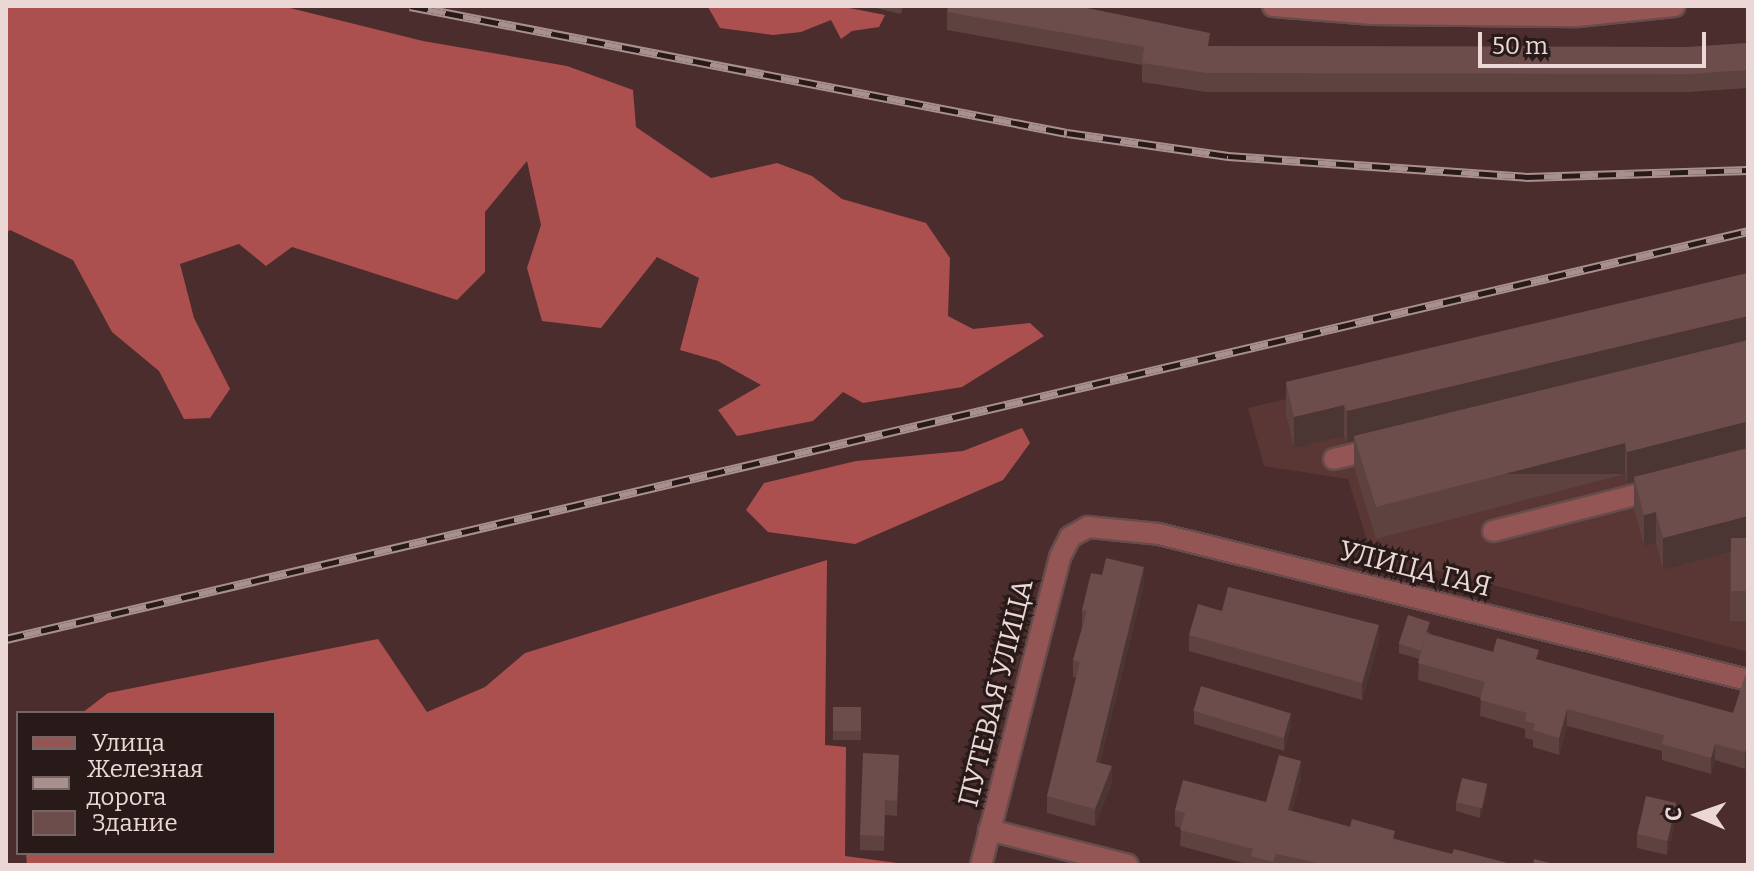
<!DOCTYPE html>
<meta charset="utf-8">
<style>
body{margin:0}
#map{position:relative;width:1754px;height:871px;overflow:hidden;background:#4a2d2c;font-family:Bitter,serif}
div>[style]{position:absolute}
.built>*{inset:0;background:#5a3634}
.forest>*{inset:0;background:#ac504f}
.roads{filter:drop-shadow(2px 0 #674c4b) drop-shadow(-2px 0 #674c4b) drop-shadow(0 2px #674c4b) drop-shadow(0 -2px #674c4b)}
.minor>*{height:20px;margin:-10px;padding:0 10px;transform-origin:10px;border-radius:10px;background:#935654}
.rail>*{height:9px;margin-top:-4.5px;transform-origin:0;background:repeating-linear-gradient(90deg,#271a19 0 18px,#a7908e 0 36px);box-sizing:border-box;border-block:2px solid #a7908e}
.wall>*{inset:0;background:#5d4240;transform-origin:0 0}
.shaded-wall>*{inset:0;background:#4c3634;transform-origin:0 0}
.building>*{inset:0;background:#6c4d4b;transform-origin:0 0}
span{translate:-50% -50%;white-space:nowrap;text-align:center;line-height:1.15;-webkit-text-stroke:6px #271a19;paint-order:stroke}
.street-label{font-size:28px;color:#ebd8d6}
.frame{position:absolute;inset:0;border:8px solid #ebd8d6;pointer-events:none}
.legend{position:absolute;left:16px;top:711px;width:260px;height:144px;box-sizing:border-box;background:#271a19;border:2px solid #756665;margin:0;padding:10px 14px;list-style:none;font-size:24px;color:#ebd8d6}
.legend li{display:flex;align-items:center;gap:16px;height:40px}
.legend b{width:40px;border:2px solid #756665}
.north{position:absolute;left:1658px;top:775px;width:80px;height:80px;-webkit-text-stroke:6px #271a19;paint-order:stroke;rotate:272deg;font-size:22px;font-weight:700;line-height:32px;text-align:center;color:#ebd8d6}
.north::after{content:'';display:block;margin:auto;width:28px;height:36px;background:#ebd8d6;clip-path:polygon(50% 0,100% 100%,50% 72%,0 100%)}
.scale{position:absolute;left:1478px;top:32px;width:228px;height:36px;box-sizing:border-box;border:4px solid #ebd8d6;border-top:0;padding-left:10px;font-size:24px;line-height:28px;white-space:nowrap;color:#ebd8d6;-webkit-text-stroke:6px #271a19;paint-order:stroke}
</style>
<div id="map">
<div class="built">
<i style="clip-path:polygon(1748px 288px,1748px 652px,1371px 553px,1348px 479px,1264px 466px,1248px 408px)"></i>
</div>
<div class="forest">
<i style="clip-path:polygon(6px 6px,282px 6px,423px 41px,567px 66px,633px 90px,636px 127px,711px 178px,777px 163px,812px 176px,842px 199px,926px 223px,950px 258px,948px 316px,973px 329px,1030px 323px,1044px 336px,962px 387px,863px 403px,843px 392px,813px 421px,737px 436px,718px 410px,761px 385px,718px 361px,680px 350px,699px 278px,657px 257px,601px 328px,542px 321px,527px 268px,541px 225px,527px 161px,485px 212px,485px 272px,457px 300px,292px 247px,266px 266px,239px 244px,180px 264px,194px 318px,230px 389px,210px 418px,184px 419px,159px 371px,112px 332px,73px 260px,10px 230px,6px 233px)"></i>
<i style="clip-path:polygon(839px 6px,885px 15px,879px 27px,852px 31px,841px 39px,831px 20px,801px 32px,773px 35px,720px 28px,708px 7px)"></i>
<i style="clip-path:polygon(1022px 428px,1030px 443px,1003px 480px,855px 544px,768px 532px,746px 510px,764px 483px,856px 461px,963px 451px)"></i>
<i style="clip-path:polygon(827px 560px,825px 745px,846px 747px,845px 856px,912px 865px,27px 865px,26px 853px,274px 853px,274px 713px,82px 713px,108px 693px,378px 639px,427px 712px,485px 687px,525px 653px)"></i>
</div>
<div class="roads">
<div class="minor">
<i style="left:1273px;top:6px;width:100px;rotate:4.6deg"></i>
<i style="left:1373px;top:14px;width:205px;rotate:0.6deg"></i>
<i style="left:1578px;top:16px;width:97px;rotate:-5.9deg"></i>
<i style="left:1334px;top:459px;width:46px;rotate:-13.7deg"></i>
<i style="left:1493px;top:531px;width:171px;rotate:-14.2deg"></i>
<i style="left:989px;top:830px;width:143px;rotate:14.1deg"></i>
<i style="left:981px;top:865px;width:318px;rotate:-75.6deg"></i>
<i style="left:1060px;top:557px;width:22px;rotate:-63deg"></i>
<i style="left:1070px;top:537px;width:21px;rotate:-29deg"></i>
<i style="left:1088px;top:527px;width:71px;rotate:5.6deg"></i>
<i style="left:1159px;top:534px;width:607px;rotate:13.92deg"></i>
</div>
</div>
<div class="rail">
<i style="left:410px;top:6px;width:669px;rotate:10.94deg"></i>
<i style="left:1067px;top:133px;width:163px;rotate:8.1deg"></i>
<i style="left:1228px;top:156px;width:299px;rotate:4deg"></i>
<i style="left:1526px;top:177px;width:222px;rotate:-1.8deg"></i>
<i style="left:6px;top:639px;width:1789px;rotate:-13.18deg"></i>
</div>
<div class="wall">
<i style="clip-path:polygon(867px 6px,903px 6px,901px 14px)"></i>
<i style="clip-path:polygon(947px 12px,1210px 46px,1688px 47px,1748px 43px,1748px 88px,1689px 92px,1206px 92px,1142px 82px,1142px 65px,947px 30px)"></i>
<i style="clip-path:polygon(1748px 273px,1748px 622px,1730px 621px,1730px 552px,1663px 570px,1656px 543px,1644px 546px,1634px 509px,1634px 482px,1627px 483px,1625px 474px,1376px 539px,1354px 467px,1354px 441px,1347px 443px,1344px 436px,1294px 448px,1286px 414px,1286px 382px)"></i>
<i style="clip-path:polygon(1144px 584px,1100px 763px,1112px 783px,1095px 826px,1047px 813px,1047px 796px,1076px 678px,1073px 677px,1073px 660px,1082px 627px,1082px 610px)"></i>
<i style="clip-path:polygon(1222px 611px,1379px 641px,1362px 700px,1189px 651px,1189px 635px)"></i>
<i style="clip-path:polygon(1430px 631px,1429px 634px,1493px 652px,1539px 660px,1733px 713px,1748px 674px,1745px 769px,1715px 760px,1711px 774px,1662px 760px,1662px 751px,1567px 726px,1559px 755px,1533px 747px,1533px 740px,1525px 738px,1525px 729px,1480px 716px,1481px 698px,1418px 680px,1419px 659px,1399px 653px,1399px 644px)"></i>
<i style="left:833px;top:707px;width:28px;height:33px"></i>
<i style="clip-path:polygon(1194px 711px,1291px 726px,1284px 751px,1194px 724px)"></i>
<i style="clip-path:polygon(899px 755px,897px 816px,885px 815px,884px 851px,860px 850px,860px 835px)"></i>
<i style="clip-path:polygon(1301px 777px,1292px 811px,1452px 854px,1515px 865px,1251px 865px,1180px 846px,1181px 828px,1175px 826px,1175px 810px,1266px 802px)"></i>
<i style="clip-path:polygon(1487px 793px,1480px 818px,1456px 811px,1456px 802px)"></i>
<i style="clip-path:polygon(1676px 817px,1667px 855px,1637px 848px,1637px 834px)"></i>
</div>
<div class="shaded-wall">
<i style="clip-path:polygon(1748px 316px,1748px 347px,1354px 436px,1354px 441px,1347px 443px,1347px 411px)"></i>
<i style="clip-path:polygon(1344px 405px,1344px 436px,1294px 448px,1294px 417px)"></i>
<i style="clip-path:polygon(1745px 422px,1745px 453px,1634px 477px,1634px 482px,1627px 483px,1627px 452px)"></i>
<i style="left:1625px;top:443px;width:31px;height:257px;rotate:90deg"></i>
<i style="clip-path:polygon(1656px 512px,1656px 543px,1644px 546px,1644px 515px)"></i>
<i style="clip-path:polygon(1748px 516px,1748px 547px,1663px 570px,1663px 538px)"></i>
<i style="clip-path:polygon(1144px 567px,1144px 584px,1096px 779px,1096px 762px)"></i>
<i style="clip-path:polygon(1379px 625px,1379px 641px,1362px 700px,1362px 683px)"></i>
<i style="clip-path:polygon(1567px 709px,1567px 726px,1559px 755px,1559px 738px)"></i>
<i style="clip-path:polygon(1291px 713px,1291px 726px,1284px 751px,1284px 738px)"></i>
<i style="clip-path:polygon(1715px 744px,1715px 760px,1711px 774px,1711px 758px)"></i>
<i style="clip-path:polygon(1748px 744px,1748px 760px,1745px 769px,1745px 752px)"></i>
<i style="clip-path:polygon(1301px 761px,1301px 777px,1288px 826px,1288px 810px)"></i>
<i style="clip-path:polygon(1112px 766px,1112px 783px,1095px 826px,1095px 809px)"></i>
<i style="clip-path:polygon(1487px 784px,1487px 793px,1480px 818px,1480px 809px)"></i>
<i style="clip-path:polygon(1676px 803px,1676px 817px,1667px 855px,1667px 841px)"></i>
</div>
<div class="building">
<i style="clip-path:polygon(948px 6px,1077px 6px,1210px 33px,1208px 46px,1688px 47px,1748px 43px,1748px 70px,1689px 74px,1206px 73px,1142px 63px,1144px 47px,947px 12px)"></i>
<i style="clip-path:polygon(1748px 273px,1748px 316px,1347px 411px,1344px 405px,1294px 417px,1286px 382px)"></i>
<i style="clip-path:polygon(1748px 340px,1748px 423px,1745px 422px,1627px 452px,1625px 443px,1376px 507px,1354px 436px)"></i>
<i style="clip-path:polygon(1748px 448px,1748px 516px,1663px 538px,1656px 512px,1644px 515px,1634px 477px)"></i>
<i style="left:1731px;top:538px;width:17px;height:53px"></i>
<i style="clip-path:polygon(1106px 558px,1144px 567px,1096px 762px,1112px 766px,1095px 809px,1047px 796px,1080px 662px,1073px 660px,1087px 611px,1082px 610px,1091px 573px,1102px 575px)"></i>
<i style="clip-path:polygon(1228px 587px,1379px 625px,1362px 683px,1189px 635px,1198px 604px,1222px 611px)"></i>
<i style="left:1408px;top:615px;width:23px;height:30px;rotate:18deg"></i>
<i style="clip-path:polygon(1426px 633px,1493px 652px,1497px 638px,1539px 650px,1536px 659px,1733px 713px,1745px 676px,1748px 674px,1748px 744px,1745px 752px,1715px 744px,1711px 758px,1662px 744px,1664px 735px,1567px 709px,1559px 738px,1533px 730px,1535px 724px,1525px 721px,1527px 713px,1480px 700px,1485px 682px,1418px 663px)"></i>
<i style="left:1201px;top:686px;width:94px;height:26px;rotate:17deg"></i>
<i style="left:833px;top:707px;width:28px;height:24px"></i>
<i style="clip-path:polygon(863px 753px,899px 755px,897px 801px,885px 800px,884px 836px,860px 835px)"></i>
<i style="clip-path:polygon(1279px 755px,1301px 761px,1288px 810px,1350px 827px,1352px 819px,1395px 831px,1393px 839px,1452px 854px,1454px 849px,1515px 865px,1327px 865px,1276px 854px,1273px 862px,1251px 856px,1253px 849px,1180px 830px,1185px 813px,1175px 810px,1183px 780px,1266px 802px)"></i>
<i style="left:1462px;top:778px;width:26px;height:25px;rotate:13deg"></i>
<i style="left:1646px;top:796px;width:31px;height:39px;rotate:13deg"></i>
<i style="clip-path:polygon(1534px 859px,1558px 865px,1533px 865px)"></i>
</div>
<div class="street-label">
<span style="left:1415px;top:569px;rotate:14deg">УЛИЦА ГАЯ</span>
<span style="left:996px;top:693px;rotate:-76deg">ПУТЕВАЯ УЛИЦА</span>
</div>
<div class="frame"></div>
<ul class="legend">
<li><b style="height:10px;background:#935654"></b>Улица</li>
<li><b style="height:10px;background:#a7908e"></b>Железная дорога</li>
<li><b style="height:22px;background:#6c4d4b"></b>Здание</li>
</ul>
<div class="north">С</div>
<div class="scale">50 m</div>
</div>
